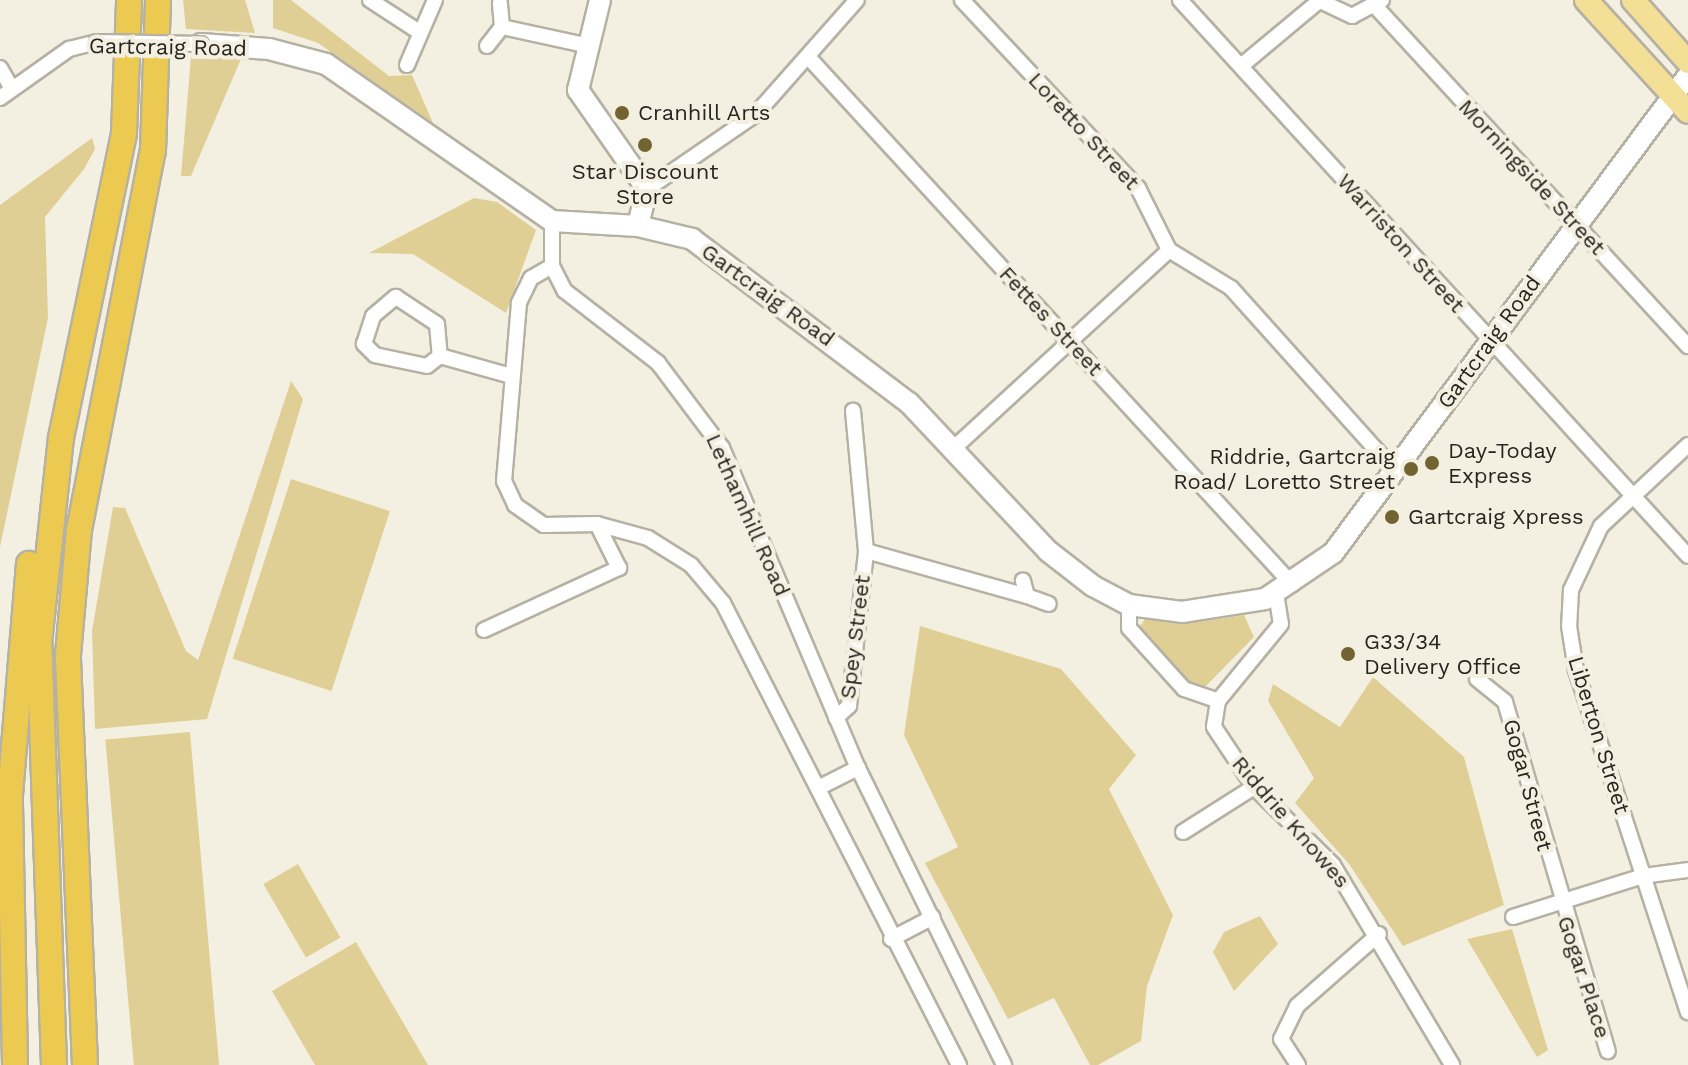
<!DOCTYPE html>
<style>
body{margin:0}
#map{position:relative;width:1688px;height:1065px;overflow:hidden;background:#f4f0e1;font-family:"Work Sans",sans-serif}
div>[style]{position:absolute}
.green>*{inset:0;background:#e0cf95;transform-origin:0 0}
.roads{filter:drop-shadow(2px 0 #b5b1a3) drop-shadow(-2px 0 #b5b1a3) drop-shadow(0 2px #b5b1a3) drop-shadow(0 -2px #b5b1a3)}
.street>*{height:14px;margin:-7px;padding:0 7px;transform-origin:7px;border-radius:7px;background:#fff}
.secondary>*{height:20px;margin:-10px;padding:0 10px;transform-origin:10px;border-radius:10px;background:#fff}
.primary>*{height:22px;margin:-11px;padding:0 11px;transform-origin:11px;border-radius:11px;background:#f4df97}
.highway>*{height:24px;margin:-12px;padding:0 12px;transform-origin:12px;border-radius:12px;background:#ecca51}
.bridges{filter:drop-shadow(2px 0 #b5b1a3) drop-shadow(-2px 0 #b5b1a3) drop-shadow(0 2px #b5b1a3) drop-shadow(0 -2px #b5b1a3)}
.street-bridge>*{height:14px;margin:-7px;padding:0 7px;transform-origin:7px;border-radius:7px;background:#fff}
.dots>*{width:22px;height:22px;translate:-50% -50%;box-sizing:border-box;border:4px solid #f4f0e1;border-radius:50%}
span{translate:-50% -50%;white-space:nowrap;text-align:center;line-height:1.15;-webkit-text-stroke:8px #f4f0e1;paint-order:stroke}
.street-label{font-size:22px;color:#272520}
.poi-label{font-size:22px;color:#272520}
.left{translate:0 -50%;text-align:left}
.right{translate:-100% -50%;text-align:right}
</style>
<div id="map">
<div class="green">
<i style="clip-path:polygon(183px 0,245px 0,255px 33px,186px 29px)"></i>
<i style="clip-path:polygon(273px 0,291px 0,389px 76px,412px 75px,433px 123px,318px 43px,273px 28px)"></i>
<i style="clip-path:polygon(191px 57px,241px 59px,191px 176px,181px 176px)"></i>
<i style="clip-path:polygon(92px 138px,95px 149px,84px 169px,45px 217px,48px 318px,0 547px,0 205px)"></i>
<i style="clip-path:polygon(474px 198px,497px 202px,536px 230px,506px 313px,413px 254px,369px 253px)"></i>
<i style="clip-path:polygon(291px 381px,303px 399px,207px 719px,95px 729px,92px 631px,113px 507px,125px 508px,186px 651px,198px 660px)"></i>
<i style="left:291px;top:479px;width:104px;height:189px;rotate:18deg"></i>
<i style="clip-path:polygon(1244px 615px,1254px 637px,1204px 688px,1189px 686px,1139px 627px,1146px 618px,1199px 622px)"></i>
<i style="clip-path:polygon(920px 626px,1061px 669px,1136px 755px,1109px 789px,1173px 915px,1147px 986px,1141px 1041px,1098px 1065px,1090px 1065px,1054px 998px,1008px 1019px,925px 863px,958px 847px,904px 735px)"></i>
<i style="clip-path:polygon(1373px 677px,1464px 757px,1504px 905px,1403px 946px,1349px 864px,1295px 803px,1314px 778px,1268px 701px,1273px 684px,1340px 727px)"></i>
<i style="left:190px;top:732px;width:334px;height:85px;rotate:85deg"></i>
<i style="left:298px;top:864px;width:85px;height:40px;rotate:60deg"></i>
<i style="clip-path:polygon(1260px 916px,1278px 944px,1234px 991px,1213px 952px,1224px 932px)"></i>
<i style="clip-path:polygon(1512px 929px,1548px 1050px,1537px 1057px,1467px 939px)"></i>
<i style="clip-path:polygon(356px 942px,428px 1065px,315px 1065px,272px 991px)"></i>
</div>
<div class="roads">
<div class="street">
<i style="left:370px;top:0;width:59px;rotate:33.1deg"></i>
<i style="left:962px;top:0;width:258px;rotate:46.9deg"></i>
<i style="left:1138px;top:188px;width:69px;rotate:63.4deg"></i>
<i style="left:1169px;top:250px;width:73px;rotate:31.5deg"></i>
<i style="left:1231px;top:288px;width:246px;rotate:48.1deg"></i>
<i style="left:1180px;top:0;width:753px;rotate:47.58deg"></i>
<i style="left:1318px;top:0;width:38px;rotate:25deg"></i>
<i style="left:1352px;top:16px;width:34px;rotate:-28deg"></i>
<i style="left:1376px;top:7px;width:461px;rotate:47.4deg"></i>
<i style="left:502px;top:27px;width:89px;rotate:12.3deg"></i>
<i style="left:487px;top:46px;width:24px;rotate:-52deg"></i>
<i style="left:502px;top:27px;width:24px;rotate:-95deg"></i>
<i style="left:810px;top:59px;width:713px;rotate:47.45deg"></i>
<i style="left:407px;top:65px;width:71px;rotate:-66.7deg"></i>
<i style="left:1241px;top:66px;width:102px;rotate:-39.8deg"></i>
<i style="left:0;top:68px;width:24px;rotate:60deg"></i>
<i style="left:0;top:98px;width:85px;rotate:-35.4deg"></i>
<i style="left:69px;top:49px;width:29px;rotate:-14deg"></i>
<i style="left:647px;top:189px;width:132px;rotate:-34.5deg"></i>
<i style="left:756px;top:114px;width:152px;rotate:-48.5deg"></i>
<i style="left:552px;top:221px;width:45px;rotate:90deg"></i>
<i style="left:552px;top:266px;width:28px;rotate:63deg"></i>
<i style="left:565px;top:291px;width:118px;rotate:37.7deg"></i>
<i style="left:658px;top:363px;width:106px;rotate:53deg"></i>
<i style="left:722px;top:448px;width:348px;rotate:67deg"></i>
<i style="left:858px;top:768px;width:331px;rotate:63.8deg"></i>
<i style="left:552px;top:266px;width:24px;rotate:150deg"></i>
<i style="left:531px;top:278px;width:28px;rotate:116deg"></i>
<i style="left:519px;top:303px;width:179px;rotate:94.8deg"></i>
<i style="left:504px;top:481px;width:26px;rotate:65deg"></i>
<i style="left:515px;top:505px;width:35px;rotate:35deg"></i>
<i style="left:544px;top:525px;width:53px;rotate:-1.1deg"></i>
<i style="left:597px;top:524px;width:53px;rotate:15.4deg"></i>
<i style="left:648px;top:538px;width:51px;rotate:32.1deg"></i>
<i style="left:691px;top:565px;width:50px;rotate:49.9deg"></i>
<i style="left:723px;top:603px;width:519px;rotate:62.94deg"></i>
<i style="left:396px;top:297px;width:49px;rotate:33.4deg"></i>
<i style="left:437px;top:324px;width:32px;rotate:85deg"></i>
<i style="left:440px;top:356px;width:16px;rotate:142deg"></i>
<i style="left:427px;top:366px;width:53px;rotate:-168.1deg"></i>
<i style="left:375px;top:355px;width:16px;rotate:-135deg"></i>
<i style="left:364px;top:344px;width:29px;rotate:-72deg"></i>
<i style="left:373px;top:316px;width:30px;rotate:-40deg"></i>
<i style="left:440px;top:356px;width:74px;rotate:15.7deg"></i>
<i style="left:1688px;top:445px;width:119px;rotate:137deg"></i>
<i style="left:1601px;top:526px;width:71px;rotate:115.1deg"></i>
<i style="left:1571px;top:590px;width:36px;rotate:93deg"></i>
<i style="left:1569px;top:626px;width:45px;rotate:81deg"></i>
<i style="left:1576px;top:670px;width:360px;rotate:71.9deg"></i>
<i style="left:954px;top:448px;width:292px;rotate:-42.6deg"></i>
<i style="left:866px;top:551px;width:167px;rotate:15.6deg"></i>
<i style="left:1027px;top:596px;width:16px;rotate:-105deg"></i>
<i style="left:1276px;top:593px;width:31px;rotate:81deg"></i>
<i style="left:1281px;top:624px;width:99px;rotate:129.3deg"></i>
<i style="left:1218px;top:701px;width:26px;rotate:99deg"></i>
<i style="left:1214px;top:727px;width:72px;rotate:56.3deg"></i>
<i style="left:1254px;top:787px;width:111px;rotate:44.6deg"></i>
<i style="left:1333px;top:865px;width:233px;rotate:59.2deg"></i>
<i style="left:1027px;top:596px;width:23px;rotate:20deg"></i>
<i style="left:1129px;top:605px;width:23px;rotate:90deg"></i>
<i style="left:1129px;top:628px;width:82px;rotate:48deg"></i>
<i style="left:1184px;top:689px;width:36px;rotate:19deg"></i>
<i style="left:484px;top:630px;width:149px;rotate:-24.7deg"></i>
<i style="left:619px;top:568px;width:49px;rotate:-116.6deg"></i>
<i style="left:1477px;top:679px;width:36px;rotate:39deg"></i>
<i style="left:1505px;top:702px;width:364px;rotate:73.6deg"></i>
<i style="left:836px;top:718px;width:18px;rotate:-43deg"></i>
<i style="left:849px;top:706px;width:156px;rotate:-83.7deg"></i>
<i style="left:866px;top:551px;width:141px;rotate:-95.3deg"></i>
<i style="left:818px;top:788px;width:45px;rotate:-26.6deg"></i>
<i style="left:1183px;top:832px;width:84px;rotate:-32.4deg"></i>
<i style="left:1513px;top:917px;width:136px;rotate:-17.5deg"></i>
<i style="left:1643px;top:876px;width:45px;rotate:-7.6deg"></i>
<i style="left:891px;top:939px;width:47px;rotate:-27.6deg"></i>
<i style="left:1298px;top:1065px;width:31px;rotate:-123deg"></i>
<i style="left:1281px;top:1039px;width:37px;rotate:-64deg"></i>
<i style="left:1297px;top:1006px;width:109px;rotate:-41.3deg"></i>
</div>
<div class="secondary">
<i style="left:600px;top:0;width:93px;rotate:103.7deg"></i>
<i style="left:578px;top:90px;width:121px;rotate:55.1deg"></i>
<i style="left:647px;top:189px;width:38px;rotate:104deg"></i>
<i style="left:201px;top:44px;width:68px;rotate:4.2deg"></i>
<i style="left:269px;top:49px;width:59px;rotate:14.7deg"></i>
<i style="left:326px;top:64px;width:275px;rotate:34.8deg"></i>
<i style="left:552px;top:221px;width:86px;rotate:3.3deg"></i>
<i style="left:638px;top:226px;width:56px;rotate:13.5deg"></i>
<i style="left:692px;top:239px;width:272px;rotate:37.1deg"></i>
<i style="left:909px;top:403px;width:203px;rotate:46.8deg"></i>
<i style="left:1048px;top:551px;width:57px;rotate:37.9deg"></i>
<i style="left:1093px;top:586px;width:41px;rotate:27.8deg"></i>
<i style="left:1129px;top:605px;width:53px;rotate:7.5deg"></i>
<i style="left:1182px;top:612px;width:84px;rotate:-8.9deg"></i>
<i style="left:1265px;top:599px;width:82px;rotate:-34.1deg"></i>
<i style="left:1333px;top:553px;width:595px;rotate:-53.34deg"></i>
</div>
<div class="primary">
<i style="left:1586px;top:0;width:151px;rotate:47.7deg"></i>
<i style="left:1633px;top:0;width:83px;rotate:48.4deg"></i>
</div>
<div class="highway">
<i style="left:15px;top:1065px;width:270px;rotate:-91.1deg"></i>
<i style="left:10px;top:795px;width:232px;rotate:-85.3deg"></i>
<i style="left:54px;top:1065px;width:422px;rotate:-92deg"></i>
<i style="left:39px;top:643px;width:206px;rotate:-83.9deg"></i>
<i style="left:61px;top:438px;width:311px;rotate:-78.3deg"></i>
<i style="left:124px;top:133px;width:133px;rotate:-87.8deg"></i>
<i style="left:85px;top:1065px;width:410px;rotate:-92.4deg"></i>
<i style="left:68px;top:655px;width:125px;rotate:-85deg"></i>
<i style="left:79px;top:530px;width:386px;rotate:-79deg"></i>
<i style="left:153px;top:151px;width:151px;rotate:-88.1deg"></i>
</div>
</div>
<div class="bridges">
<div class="street-bridge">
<i style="left:97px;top:42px;width:104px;rotate:1.1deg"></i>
</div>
</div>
<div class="dots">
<i style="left:622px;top:113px;background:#726431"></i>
<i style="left:645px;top:145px;background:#726431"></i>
<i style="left:1432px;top:463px;background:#726431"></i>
<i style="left:1411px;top:469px;background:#726431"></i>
<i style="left:1392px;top:517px;background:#726431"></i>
<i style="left:1348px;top:654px;background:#726431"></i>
</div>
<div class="street-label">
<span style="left:168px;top:47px;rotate:1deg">Gartcraig Road</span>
<span style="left:1084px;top:131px;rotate:47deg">Loretto Street</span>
<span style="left:1532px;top:177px;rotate:47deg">Morningside Street</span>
<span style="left:1401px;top:243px;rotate:48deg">Warriston Street</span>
<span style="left:768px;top:295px;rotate:36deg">Gartcraig Road</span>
<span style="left:1051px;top:321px;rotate:47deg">Fettes Street</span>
<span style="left:1489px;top:342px;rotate:-54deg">Gartcraig Road</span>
<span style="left:748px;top:515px;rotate:66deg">Lethamhill Road</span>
<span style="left:855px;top:637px;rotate:-83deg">Spey Street</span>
<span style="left:1599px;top:735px;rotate:73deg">Liberton Street</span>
<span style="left:1528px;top:785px;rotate:75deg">Gogar Street</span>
<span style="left:1291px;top:822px;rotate:49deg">Riddrie Knowes</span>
<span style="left:1584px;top:977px;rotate:72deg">Gogar Place</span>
</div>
<div class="poi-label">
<span class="left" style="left:638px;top:113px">Cranhill Arts</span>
<span style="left:645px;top:184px">Star Discount<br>Store</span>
<span class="left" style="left:1448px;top:463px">Day-Today<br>Express</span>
<span class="right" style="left:1395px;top:469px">Riddrie, Gartcraig<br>Road/ Loretto Street</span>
<span class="left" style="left:1408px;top:517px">Gartcraig Xpress</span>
<span class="left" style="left:1364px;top:654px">G33/34<br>Delivery Office</span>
</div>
</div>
